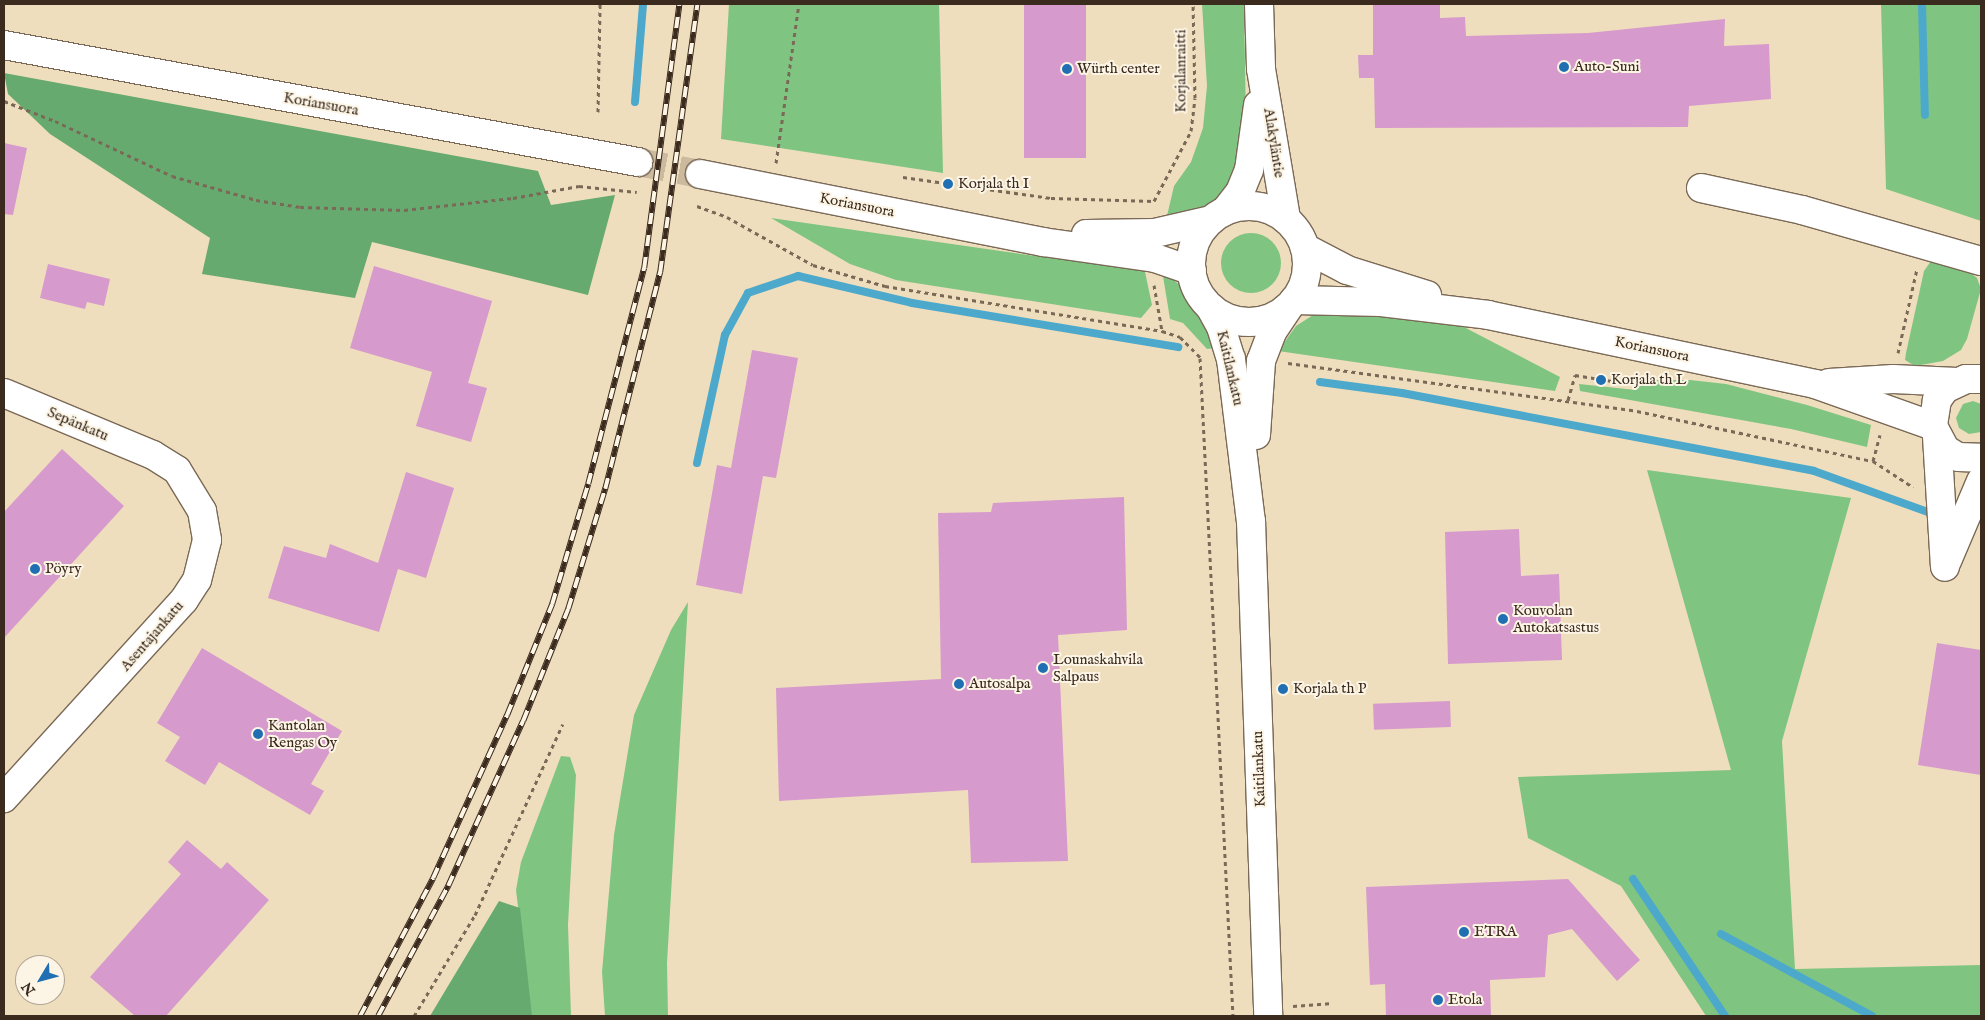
<!DOCTYPE html>
<meta charset="utf-8">
<style>
body{margin:0}
#map{position:relative;width:1985px;height:1020px;overflow:hidden;background:#efdebd;font-family:"IM FELL English",serif}
div>[style]{position:absolute}
.green>*{inset:0;background:#7fc581}
.round{border-radius:50%}
.forest>*{inset:0;background:#67aa6f}
.stream>*{height:8px;margin:-4px;padding:0 4px;transform-origin:4px;border-radius:4px;background:#4da9cb}
.building>*{inset:0;background:#d69acd;transform-origin:0 0}
.secondary-tunnel>*{height:28px;margin-top:-14px;transform-origin:0;background:repeating-linear-gradient(90deg,#cbba9d 0 28px,transparent 0 42px)}
.path>*{height:3px;margin-top:-1.5px;transform-origin:0;background:repeating-linear-gradient(90deg,#7a6956 0 4px,transparent 0 8px)}
.roads{filter:drop-shadow(1px 0 #7a6956) drop-shadow(-1px 0 #7a6956) drop-shadow(0 1px #7a6956) drop-shadow(0 -1px #7a6956)}
.street>*{height:28px;margin:-14px;padding:0 14px;transform-origin:14px;border-radius:14px;background:#fff}
.secondary>*{height:28px;margin:-14px;padding:0 14px;transform-origin:14px;border-radius:14px;background:#fff}
.secondary>.ring{margin:-14px;padding:0;box-sizing:content-box;background:none;border:28px solid #fff;border-radius:50%}
.rail>*{height:5.5px;margin-top:-2.75px;transform-origin:0;background:repeating-linear-gradient(90deg,#fcf5e5 0 11px,#3b2a1e 0 22px);box-sizing:border-box;border-block:1px solid #3b2a1e}
.dots>*{width:14px;height:14px;translate:-50% -50%;box-sizing:border-box;border:2px solid #fcf5e5;border-radius:50%}
span{translate:-50% -50%;white-space:nowrap;text-align:center;line-height:1.15;-webkit-text-stroke:4px #fcf5e5;paint-order:stroke}
.poi-label{font-size:15px;color:#3b2a1e}
.left{translate:0 -50%;text-align:left}
.street-label{font-size:15px;color:#3b2a1e}
.frame{position:absolute;inset:0;border:5px solid #3b2a1e;pointer-events:none}
.north{position:absolute;left:15px;top:955px;width:50px;height:50px;box-sizing:border-box;background:#fcf5e5;border:1px solid #afa495;border-radius:50%;rotate:233deg;font-size:14px;font-weight:700;line-height:20px;text-align:center;color:#3b2a1e}
.north::after{content:'';display:block;margin:auto;width:18px;height:22px;background:#1f6fb2;clip-path:polygon(50% 0,100% 100%,50% 72%,0 100%)}
</style>
<div id="map">
<div class="green">
<i style="clip-path:polygon(729px 4px,939px 4px,943px 173px,721px 139px)"></i>
<i style="clip-path:polygon(1202px 4px,1244px 4px,1246px 123px,1242px 157px,1230px 187px,1214px 204px,1188px 215px,1166px 220px,1174px 186px,1191px 162px,1203px 128px,1207px 86px)"></i>
<i style="clip-path:polygon(1881px 4px,1981px 4px,1981px 221px,1886px 189px)"></i>
<i style="clip-path:polygon(771px 218px,1035px 256px,1090px 259px,1144px 267px,1152px 305px,1141px 318px,896px 280px,850px 264px)"></i>
<i class="round" style="left:1221px;top:233px;width:60px;height:60px"></i>
<i style="clip-path:polygon(1931px 261px,1971px 273px,1977px 278px,1981px 289px,1967px 339px,1961px 350px,1943px 361px,1915px 366px,1905px 360px,1906px 353px,1924px 271px)"></i>
<i style="clip-path:polygon(1162px 270px,1182px 287px,1216px 348px,1207px 349px,1183px 323px,1170px 319px)"></i>
<i style="clip-path:polygon(1351px 311px,1460px 325px,1560px 377px,1555px 391px,1278px 351px,1296px 326px,1313px 315px)"></i>
<i style="clip-path:polygon(1639px 380px,1690px 380px,1726px 384px,1807px 405px,1871px 425px,1867px 447px,1791px 429px,1580px 391px,1579px 384px,1636px 390px)"></i>
<i style="clip-path:polygon(1973px 401px,1981px 404px,1981px 432px,1969px 434px,1959px 428px,1956px 418px,1963px 404px)"></i>
<i style="clip-path:polygon(1647px 470px,1851px 498px,1782px 741px,1795px 969px,1981px 965px,1981px 1016px,1706px 1016px,1621px 886px,1528px 838px,1518px 777px,1731px 770px)"></i>
<i style="clip-path:polygon(688px 602px,667px 963px,668px 1016px,605px 1016px,602px 972px,614px 835px,634px 715px,671px 630px)"></i>
<i style="clip-path:polygon(561px 756px,570px 757px,576px 775px,568px 925px,571px 1016px,531px 1016px,516px 890px,521px 862px)"></i>
</div>
<div class="forest">
<i style="clip-path:polygon(4px 73px,538px 171px,551px 205px,615px 195px,588px 295px,372px 242px,355px 298px,202px 274px,210px 238px,50px 134px,8px 94px)"></i>
<i style="clip-path:polygon(499px 901px,520px 908px,532px 1016px,430px 1016px)"></i>
</div>
<div class="stream">
<i style="left:1922px;top:4px;width:111px;rotate:88.5deg"></i>
<i style="left:635px;top:102px;width:98px;rotate:-85.3deg"></i>
<i style="left:1320px;top:382px;width:83px;rotate:7.6deg"></i>
<i style="left:1402px;top:393px;width:419px;rotate:10.7deg"></i>
<i style="left:1814px;top:471px;width:121px;rotate:19.8deg"></i>
<i style="left:697px;top:463px;width:131px;rotate:-77.7deg"></i>
<i style="left:725px;top:335px;width:48px;rotate:-61.3deg"></i>
<i style="left:748px;top:293px;width:53px;rotate:-18.8deg"></i>
<i style="left:798px;top:276px;width:117px;rotate:13.3deg"></i>
<i style="left:912px;top:303px;width:270px;rotate:9.4deg"></i>
<i style="left:1633px;top:879px;width:165px;rotate:56.1deg"></i>
<i style="left:1721px;top:934px;width:172px;rotate:28.5deg"></i>
</div>
<div class="building">
<i style="left:1024px;top:4px;width:62px;height:154px"></i>
<i style="clip-path:polygon(1373px 4px,1440px 4px,1440px 18px,1465px 17px,1466px 36px,1588px 33px,1725px 19px,1724px 46px,1769px 44px,1771px 99px,1689px 106px,1688px 127px,1375px 128px,1374px 78px,1359px 78px,1358px 55px,1373px 55px)"></i>
<i style="clip-path:polygon(4px 143px,27px 148px,13px 215px,4px 214px)"></i>
<i style="clip-path:polygon(48px 264px,110px 279px,104px 306px,87px 302px,85px 309px,40px 298px)"></i>
<i style="clip-path:polygon(374px 266px,492px 301px,468px 383px,487px 388px,471px 442px,416px 426px,432px 372px,350px 348px)"></i>
<i style="clip-path:polygon(752px 350px,798px 358px,776px 478px,763px 476px,742px 594px,696px 585px,717px 465px,731px 468px)"></i>
<i style="clip-path:polygon(62px 449px,124px 506px,4px 638px,4px 512px)"></i>
<i style="clip-path:polygon(406px 472px,454px 488px,426px 578px,398px 569px,379px 632px,268px 598px,284px 546px,326px 558px,330px 544px,378px 563px)"></i>
<i style="clip-path:polygon(1124px 497px,1127px 630px,1058px 635px,1068px 861px,971px 863px,968px 790px,779px 801px,776px 688px,941px 679px,938px 513px,991px 512px,993px 503px)"></i>
<i style="clip-path:polygon(1519px 529px,1521px 576px,1559px 574px,1562px 660px,1448px 664px,1445px 532px)"></i>
<i style="clip-path:polygon(1937px 643px,1981px 650px,1981px 775px,1918px 765px)"></i>
<i style="clip-path:polygon(202px 648px,342px 731px,311px 784px,324px 791px,310px 815px,219px 762px,205px 785px,165px 761px,180px 737px,157px 723px)"></i>
<i style="left:1450px;top:701px;width:26px;height:77px;rotate:88deg"></i>
<i style="clip-path:polygon(187px 840px,221px 869px,227px 862px,269px 900px,166px 1016px,135px 1016px,90px 977px,181px 874px,168px 862px)"></i>
<i style="clip-path:polygon(1568px 879px,1640px 960px,1617px 981px,1572px 929px,1548px 935px,1545px 977px,1490px 980px,1491px 1016px,1386px 1016px,1385px 984px,1370px 985px,1366px 887px)"></i>
</div>
<div class="secondary-tunnel">
<i style="left:638px;top:162px;width:63px;rotate:11deg"></i>
</div>
<div class="path">
<i style="left:4px;top:101px;width:55px;rotate:21.4deg"></i>
<i style="left:55px;top:121px;width:129px;rotate:25.2deg"></i>
<i style="left:172px;top:176px;width:87px;rotate:15.9deg"></i>
<i style="left:256px;top:200px;width:45px;rotate:9deg"></i>
<i style="left:300px;top:207px;width:104px;rotate:1.7deg"></i>
<i style="left:404px;top:210px;width:110px;rotate:-6.3deg"></i>
<i style="left:513px;top:198px;width:67px;rotate:-10.3deg"></i>
<i style="left:579px;top:186px;width:58px;rotate:5.9deg"></i>
<i style="left:598px;top:112px;width:108px;rotate:-88.9deg"></i>
<i style="left:776px;top:163px;width:161px;rotate:-81.8deg"></i>
<i style="left:903px;top:177px;width:149px;rotate:8.1deg"></i>
<i style="left:1051px;top:198px;width:103px;rotate:1.7deg"></i>
<i style="left:1154px;top:201px;width:79px;rotate:-62.1deg"></i>
<i style="left:1191px;top:131px;width:33px;rotate:-83deg"></i>
<i style="left:1195px;top:98px;width:94px;rotate:-91.2deg"></i>
<i style="left:697px;top:206px;width:32px;rotate:20deg"></i>
<i style="left:727px;top:217px;width:98px;rotate:29.2deg"></i>
<i style="left:813px;top:265px;width:75px;rotate:16.3deg"></i>
<i style="left:885px;top:286px;width:281px;rotate:9.2deg"></i>
<i style="left:1162px;top:331px;width:19px;rotate:18deg"></i>
<i style="left:1180px;top:337px;width:30px;rotate:45deg"></i>
<i style="left:1154px;top:285px;width:47px;rotate:80.1deg"></i>
<i style="left:1898px;top:353px;width:86px;rotate:-77.3deg"></i>
<i style="left:1200px;top:358px;width:659px;rotate:87.13deg"></i>
<i style="left:1288px;top:363px;width:352px;rotate:7.8deg"></i>
<i style="left:1637px;top:411px;width:241px;rotate:12deg"></i>
<i style="left:1873px;top:461px;width:48px;rotate:33deg"></i>
<i style="left:1568px;top:400px;width:26px;rotate:-74deg"></i>
<i style="left:1575px;top:375px;width:50px;rotate:9.3deg"></i>
<i style="left:1873px;top:461px;width:27px;rotate:-75deg"></i>
<i style="left:1293px;top:1006px;width:40px;rotate:-4.3deg"></i>
<i style="left:414px;top:1016px;width:118px;rotate:-58.9deg"></i>
<i style="left:475px;top:915px;width:210px;rotate:-65.3deg"></i>
</div>
<div class="roads">
<div class="street">
<i style="left:1701px;top:188px;width:103px;rotate:12.3deg"></i>
<i style="left:1802px;top:210px;width:186px;rotate:15.9deg"></i>
<i style="left:4px;top:393px;width:161px;rotate:22.6deg"></i>
<i style="left:153px;top:455px;width:28px;rotate:32deg"></i>
<i style="left:177px;top:470px;width:48px;rotate:58.6deg"></i>
<i style="left:202px;top:511px;width:29px;rotate:80deg"></i>
<i style="left:207px;top:540px;width:41px;rotate:104deg"></i>
<i style="left:197px;top:580px;width:24px;rotate:123deg"></i>
<i style="left:184px;top:600px;width:268px;rotate:132.3deg"></i>
<i style="left:1937px;top:437px;width:130px;rotate:86.5deg"></i>
<i style="left:1947px;top:561px;width:87px;rotate:-67deg"></i>
</div>
<div class="secondary">
<i style="left:1259px;top:4px;width:65px;rotate:88.2deg"></i>
<i style="left:1261px;top:69px;width:151px;rotate:80.5deg"></i>
<i style="left:4px;top:45px;width:645px;rotate:10.46deg"></i>
<i style="left:700px;top:174px;width:350px;rotate:11.2deg"></i>
<i style="left:1043px;top:242px;width:113px;rotate:8.1deg"></i>
<i style="left:1155px;top:258px;width:39px;rotate:19deg"></i>
<i class="ring" style="left:1191px;top:206px;width:88px;height:88px"></i>
<i style="left:1225px;top:211px;width:24px;rotate:-52deg"></i>
<i style="left:1240px;top:192px;width:24px;rotate:-68deg"></i>
<i style="left:1249px;top:170px;width:66px;rotate:-82.1deg"></i>
<i style="left:1086px;top:234px;width:69px;rotate:-0.8deg"></i>
<i style="left:1155px;top:233px;width:57px;rotate:-13.1deg"></i>
<i style="left:1305px;top:248px;width:47px;rotate:27.6deg"></i>
<i style="left:1347px;top:270px;width:84px;rotate:17.4deg"></i>
<i style="left:1294px;top:300px;width:87px;rotate:1.3deg"></i>
<i style="left:1381px;top:302px;width:108px;rotate:6.9deg"></i>
<i style="left:1488px;top:315px;width:334px;rotate:11.9deg"></i>
<i style="left:1815px;top:384px;width:125px;rotate:19.6deg"></i>
<i style="left:1210px;top:307px;width:23px;rotate:61deg"></i>
<i style="left:1221px;top:327px;width:34px;rotate:73deg"></i>
<i style="left:1231px;top:359px;width:163px;rotate:83deg"></i>
<i style="left:1251px;top:521px;width:495px;rotate:88deg"></i>
<i style="left:1981px;top:379px;width:15px;rotate:180deg"></i>
<i style="left:1966px;top:379px;width:23px;rotate:155deg"></i>
<i style="left:1945px;top:389px;width:14px;rotate:126deg"></i>
<i style="left:1937px;top:400px;width:26px;rotate:99deg"></i>
<i style="left:1933px;top:426px;width:26px;rotate:62deg"></i>
<i style="left:1945px;top:449px;width:15px;rotate:32deg"></i>
<i style="left:1958px;top:457px;width:23px;rotate:2deg"></i>
<i style="left:1829px;top:383px;width:64px;rotate:-3.6deg"></i>
<i style="left:1893px;top:379px;width:64px;rotate:2.7deg"></i>
<i style="left:1256px;top:435px;width:74px;rotate:-86.1deg"></i>
<i style="left:1261px;top:361px;width:31px;rotate:-69deg"></i>
<i style="left:1272px;top:332px;width:30px;rotate:-56deg"></i>
</div>
</div>
<div class="rail">
<i style="left:360px;top:1016px;width:156px;rotate:-62.1deg"></i>
<i style="left:433px;top:878px;width:179px;rotate:-65.6deg"></i>
<i style="left:507px;top:715px;width:120px;rotate:-67.9deg"></i>
<i style="left:552px;top:604px;width:125px;rotate:-73.3deg"></i>
<i style="left:588px;top:484px;width:223px;rotate:-75.5deg"></i>
<i style="left:644px;top:268px;width:266px;rotate:-82.4deg"></i>
<i style="left:378px;top:1016px;width:148px;rotate:-61.7deg"></i>
<i style="left:448px;top:886px;width:181px;rotate:-65.6deg"></i>
<i style="left:523px;top:721px;width:121px;rotate:-68.1deg"></i>
<i style="left:568px;top:609px;width:126px;rotate:-72.9deg"></i>
<i style="left:605px;top:489px;width:224px;rotate:-75.8deg"></i>
<i style="left:660px;top:272px;width:271px;rotate:-82.1deg"></i>
</div>
<div class="dots">
<i style="left:1564px;top:67px;background:#1f6fb2"></i>
<i style="left:1067px;top:69px;background:#1f6fb2"></i>
<i style="left:948px;top:184px;background:#1f6fb2"></i>
<i style="left:1601px;top:380px;background:#1f6fb2"></i>
<i style="left:35px;top:569px;background:#1f6fb2"></i>
<i style="left:1503px;top:619px;background:#1f6fb2"></i>
<i style="left:1043px;top:668px;background:#1f6fb2"></i>
<i style="left:959px;top:684px;background:#1f6fb2"></i>
<i style="left:1283px;top:689px;background:#1f6fb2"></i>
<i style="left:258px;top:734px;background:#1f6fb2"></i>
<i style="left:1464px;top:932px;background:#1f6fb2"></i>
<i style="left:1438px;top:1000px;background:#1f6fb2"></i>
</div>
<div class="poi-label">
<span class="left" style="left:1574px;top:67px">Auto-Suni</span>
<span class="left" style="left:1077px;top:69px">Würth center</span>
<span class="left" style="left:958px;top:184px">Korjala th I</span>
<span class="left" style="left:1611px;top:380px">Korjala th L</span>
<span class="left" style="left:45px;top:569px">Pöyry</span>
<span class="left" style="left:1513px;top:619px">Kouvolan<br>Autokatsastus</span>
<span class="left" style="left:1053px;top:668px">Lounaskahvila<br>Salpaus</span>
<span class="left" style="left:969px;top:684px">Autosalpa</span>
<span class="left" style="left:1293px;top:689px">Korjala th P</span>
<span class="left" style="left:268px;top:734px">Kantolan<br>Rengas Oy</span>
<span class="left" style="left:1474px;top:932px">ETRA</span>
<span class="left" style="left:1448px;top:1000px">Etola</span>
</div>
<div class="street-label">
<span style="left:1181px;top:71px;rotate:-90deg">Korjalanraitti</span>
<span style="left:321px;top:104px;rotate:10deg">Koriansuora</span>
<span style="left:1274px;top:143px;rotate:81deg">Alakyläntie</span>
<span style="left:857px;top:205px;rotate:11deg">Koriansuora</span>
<span style="left:1652px;top:349px;rotate:12deg">Koriansuora</span>
<span style="left:1230px;top:368px;rotate:77deg">Kaitilankatu</span>
<span style="left:78px;top:424px;rotate:23deg">Sepänkatu</span>
<span style="left:152px;top:636px;rotate:-49deg">Asentajankatu</span>
<span style="left:1259px;top:769px;rotate:-92deg">Kaitilankatu</span>
</div>
<div class="frame"></div>
<div class="north">N</div>
</div>
